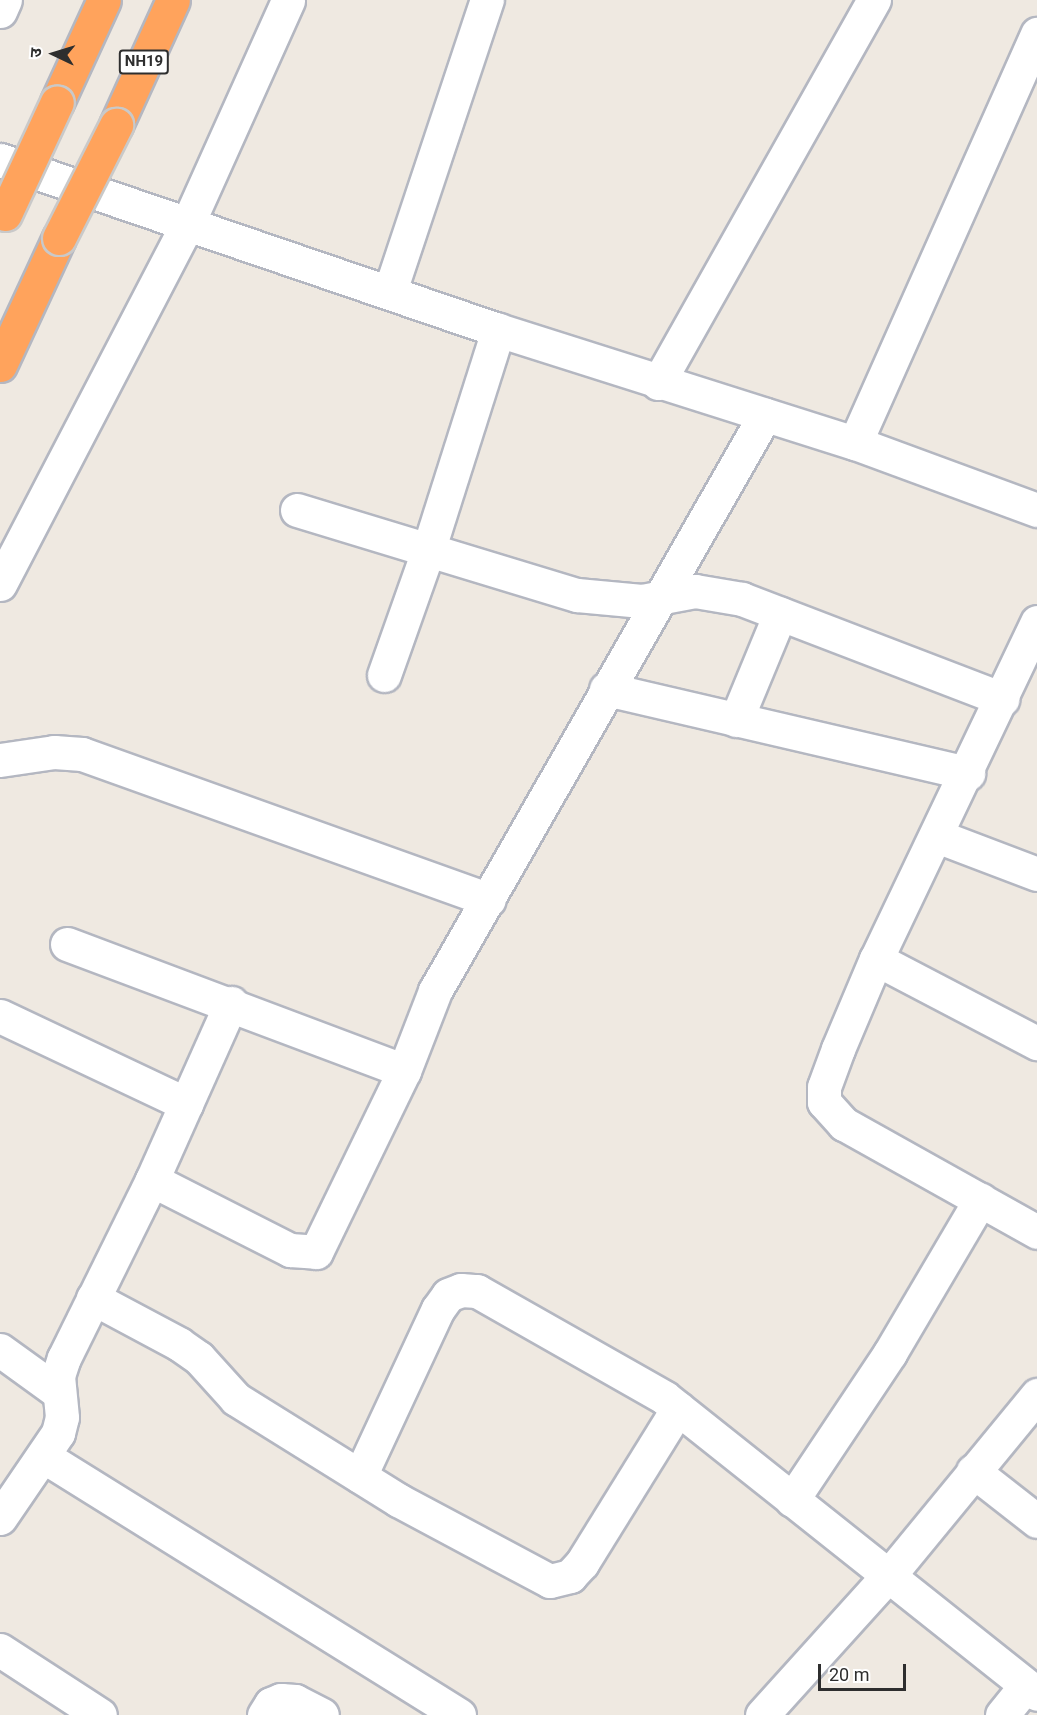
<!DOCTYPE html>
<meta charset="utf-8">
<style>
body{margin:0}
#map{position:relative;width:1037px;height:1715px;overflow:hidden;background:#efe9e1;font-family:Roboto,"Noto Sans Devanagari",sans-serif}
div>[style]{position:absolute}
.roads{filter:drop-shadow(2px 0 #b4b7c1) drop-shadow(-2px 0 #b4b7c1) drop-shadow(0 2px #b4b7c1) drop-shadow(0 -2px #b4b7c1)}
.minor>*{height:33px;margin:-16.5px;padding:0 16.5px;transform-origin:16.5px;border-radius:16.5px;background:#fff}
.highway>*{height:33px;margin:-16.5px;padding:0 16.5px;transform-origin:16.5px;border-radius:16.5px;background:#ffa35c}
.bridges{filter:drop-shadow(2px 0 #c9c9c9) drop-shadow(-2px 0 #c9c9c9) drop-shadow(0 2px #c9c9c9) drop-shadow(0 -2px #c9c9c9)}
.highway-bridge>*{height:33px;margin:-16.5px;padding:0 16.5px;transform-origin:16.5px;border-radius:16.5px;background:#ffa35c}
span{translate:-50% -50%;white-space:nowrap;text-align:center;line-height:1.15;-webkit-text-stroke:4.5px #fff;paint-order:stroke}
.shield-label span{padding:2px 4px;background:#fff;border:2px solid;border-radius:4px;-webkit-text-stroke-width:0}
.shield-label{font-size:15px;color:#2e2e2e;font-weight:700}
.north{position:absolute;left:24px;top:24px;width:60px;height:60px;-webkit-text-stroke:4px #fff;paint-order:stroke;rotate:274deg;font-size:16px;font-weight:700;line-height:24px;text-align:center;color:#2e2e2e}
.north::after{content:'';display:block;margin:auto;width:21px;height:27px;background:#2e2e2e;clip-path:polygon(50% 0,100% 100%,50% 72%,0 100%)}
.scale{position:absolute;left:818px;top:1664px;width:88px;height:27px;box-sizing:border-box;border:3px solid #2e2e2e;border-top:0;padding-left:8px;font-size:18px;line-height:21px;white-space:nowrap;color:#2e2e2e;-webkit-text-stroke:4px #fff;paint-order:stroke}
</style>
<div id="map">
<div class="roads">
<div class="minor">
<i style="left:0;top:11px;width:12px;rotate:-66deg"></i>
<i style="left:0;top:160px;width:526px;rotate:18.85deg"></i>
<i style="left:498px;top:330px;width:374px;rotate:17.6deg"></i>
<i style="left:855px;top:443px;width:194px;rotate:20.2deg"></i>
<i style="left:390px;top:291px;width:307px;rotate:-71.6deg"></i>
<i style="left:658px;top:383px;width:440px;rotate:-60.6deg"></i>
<i style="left:855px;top:443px;width:448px;rotate:-66deg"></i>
<i style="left:297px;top:510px;width:293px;rotate:16.9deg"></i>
<i style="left:577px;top:595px;width:65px;rotate:5.3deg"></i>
<i style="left:642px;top:601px;width:54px;rotate:-10.7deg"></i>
<i style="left:695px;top:591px;width:48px;rotate:9.7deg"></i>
<i style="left:742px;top:599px;width:279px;rotate:21deg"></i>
<i style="left:0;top:584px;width:407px;rotate:-62.5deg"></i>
<i style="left:188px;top:223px;width:244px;rotate:-65.8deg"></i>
<i style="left:1037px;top:622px;width:373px;rotate:115.5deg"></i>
<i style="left:876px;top:959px;width:98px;rotate:112.9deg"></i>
<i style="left:838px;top:1049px;width:40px;rotate:110.2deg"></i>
<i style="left:824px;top:1087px;width:15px;rotate:90deg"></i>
<i style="left:824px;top:1102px;width:30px;rotate:48deg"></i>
<i style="left:844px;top:1124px;width:221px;rotate:29.2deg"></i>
<i style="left:384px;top:675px;width:135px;rotate:-70.5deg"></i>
<i style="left:429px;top:548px;width:229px;rotate:-72.4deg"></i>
<i style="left:606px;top:689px;width:372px;rotate:13.1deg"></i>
<i style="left:736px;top:720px;width:115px;rotate:-67.5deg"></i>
<i style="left:0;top:760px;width:55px;rotate:-8.4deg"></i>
<i style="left:54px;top:752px;width:28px;rotate:4deg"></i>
<i style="left:82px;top:754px;width:432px;rotate:19.7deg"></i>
<i style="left:937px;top:836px;width:107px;rotate:20.8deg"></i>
<i style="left:67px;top:944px;width:360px;rotate:20.6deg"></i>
<i style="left:876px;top:959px;width:182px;rotate:27.6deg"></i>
<i style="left:0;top:1016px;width:206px;rotate:25.3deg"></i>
<i style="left:152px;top:1180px;width:155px;rotate:26.9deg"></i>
<i style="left:290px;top:1250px;width:26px;rotate:4deg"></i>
<i style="left:316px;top:1252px;width:201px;rotate:-64.1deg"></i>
<i style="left:404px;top:1071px;width:86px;rotate:-68.8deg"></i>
<i style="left:435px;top:991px;width:664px;rotate:-60.19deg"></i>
<i style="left:93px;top:1298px;width:98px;rotate:28.1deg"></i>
<i style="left:179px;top:1344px;width:24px;rotate:35deg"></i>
<i style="left:199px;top:1358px;width:55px;rotate:47.9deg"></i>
<i style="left:236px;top:1399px;width:191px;rotate:31.9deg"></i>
<i style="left:398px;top:1500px;width:172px;rotate:28.1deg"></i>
<i style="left:550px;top:1581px;width:21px;rotate:-14deg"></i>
<i style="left:570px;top:1576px;width:18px;rotate:-47deg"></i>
<i style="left:582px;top:1563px;width:182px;rotate:-58.2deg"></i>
<i style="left:0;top:1350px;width:72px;rotate:35.9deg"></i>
<i style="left:43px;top:1456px;width:490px;rotate:31.9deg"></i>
<i style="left:973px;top:1471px;width:81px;rotate:38deg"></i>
<i style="left:360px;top:1476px;width:184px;rotate:-65deg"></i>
<i style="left:438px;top:1309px;width:17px;rotate:-54deg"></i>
<i style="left:448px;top:1295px;width:14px;rotate:-21deg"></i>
<i style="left:461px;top:1290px;width:16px;rotate:4deg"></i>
<i style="left:477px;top:1291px;width:216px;rotate:29.6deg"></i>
<i style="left:665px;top:1398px;width:475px;rotate:38.5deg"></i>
<i style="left:792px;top:1500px;width:177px;rotate:-56.3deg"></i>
<i style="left:890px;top:1353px;width:178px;rotate:-59.5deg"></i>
<i style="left:0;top:1518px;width:103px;rotate:-55.7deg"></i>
<i style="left:58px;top:1433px;width:16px;rotate:-76deg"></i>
<i style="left:62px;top:1417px;width:41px;rotate:-95.6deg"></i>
<i style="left:58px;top:1376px;width:19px;rotate:-72deg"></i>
<i style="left:64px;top:1358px;width:199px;rotate:-63.7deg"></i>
<i style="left:152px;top:1180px;width:194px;rotate:-65.9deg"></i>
<i style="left:0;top:1650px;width:119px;rotate:33deg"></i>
<i style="left:264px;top:1715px;width:13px;rotate:-58deg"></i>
<i style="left:271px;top:1704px;width:11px;rotate:-22deg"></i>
<i style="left:281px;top:1700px;width:14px;rotate:4deg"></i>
<i style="left:295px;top:1701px;width:30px;rotate:27deg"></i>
<i style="left:762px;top:1715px;width:198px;rotate:-47.9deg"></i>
<i style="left:895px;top:1568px;width:224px;rotate:-50.6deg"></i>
<i style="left:1002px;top:1715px;width:38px;rotate:-51deg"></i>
</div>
<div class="highway">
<i style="left:57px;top:102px;width:112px;rotate:-65.3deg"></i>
<i style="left:116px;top:125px;width:137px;rotate:-65.5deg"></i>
<i style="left:0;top:365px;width:140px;rotate:-65.1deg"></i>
</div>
</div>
<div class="bridges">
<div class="highway-bridge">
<i style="left:5px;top:214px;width:123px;rotate:-65.1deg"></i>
<i style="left:59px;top:238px;width:127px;rotate:-63.2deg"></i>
</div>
</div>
<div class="shield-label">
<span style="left:144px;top:62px">NH19</span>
</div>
<div class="north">उ</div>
<div class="scale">20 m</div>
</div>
